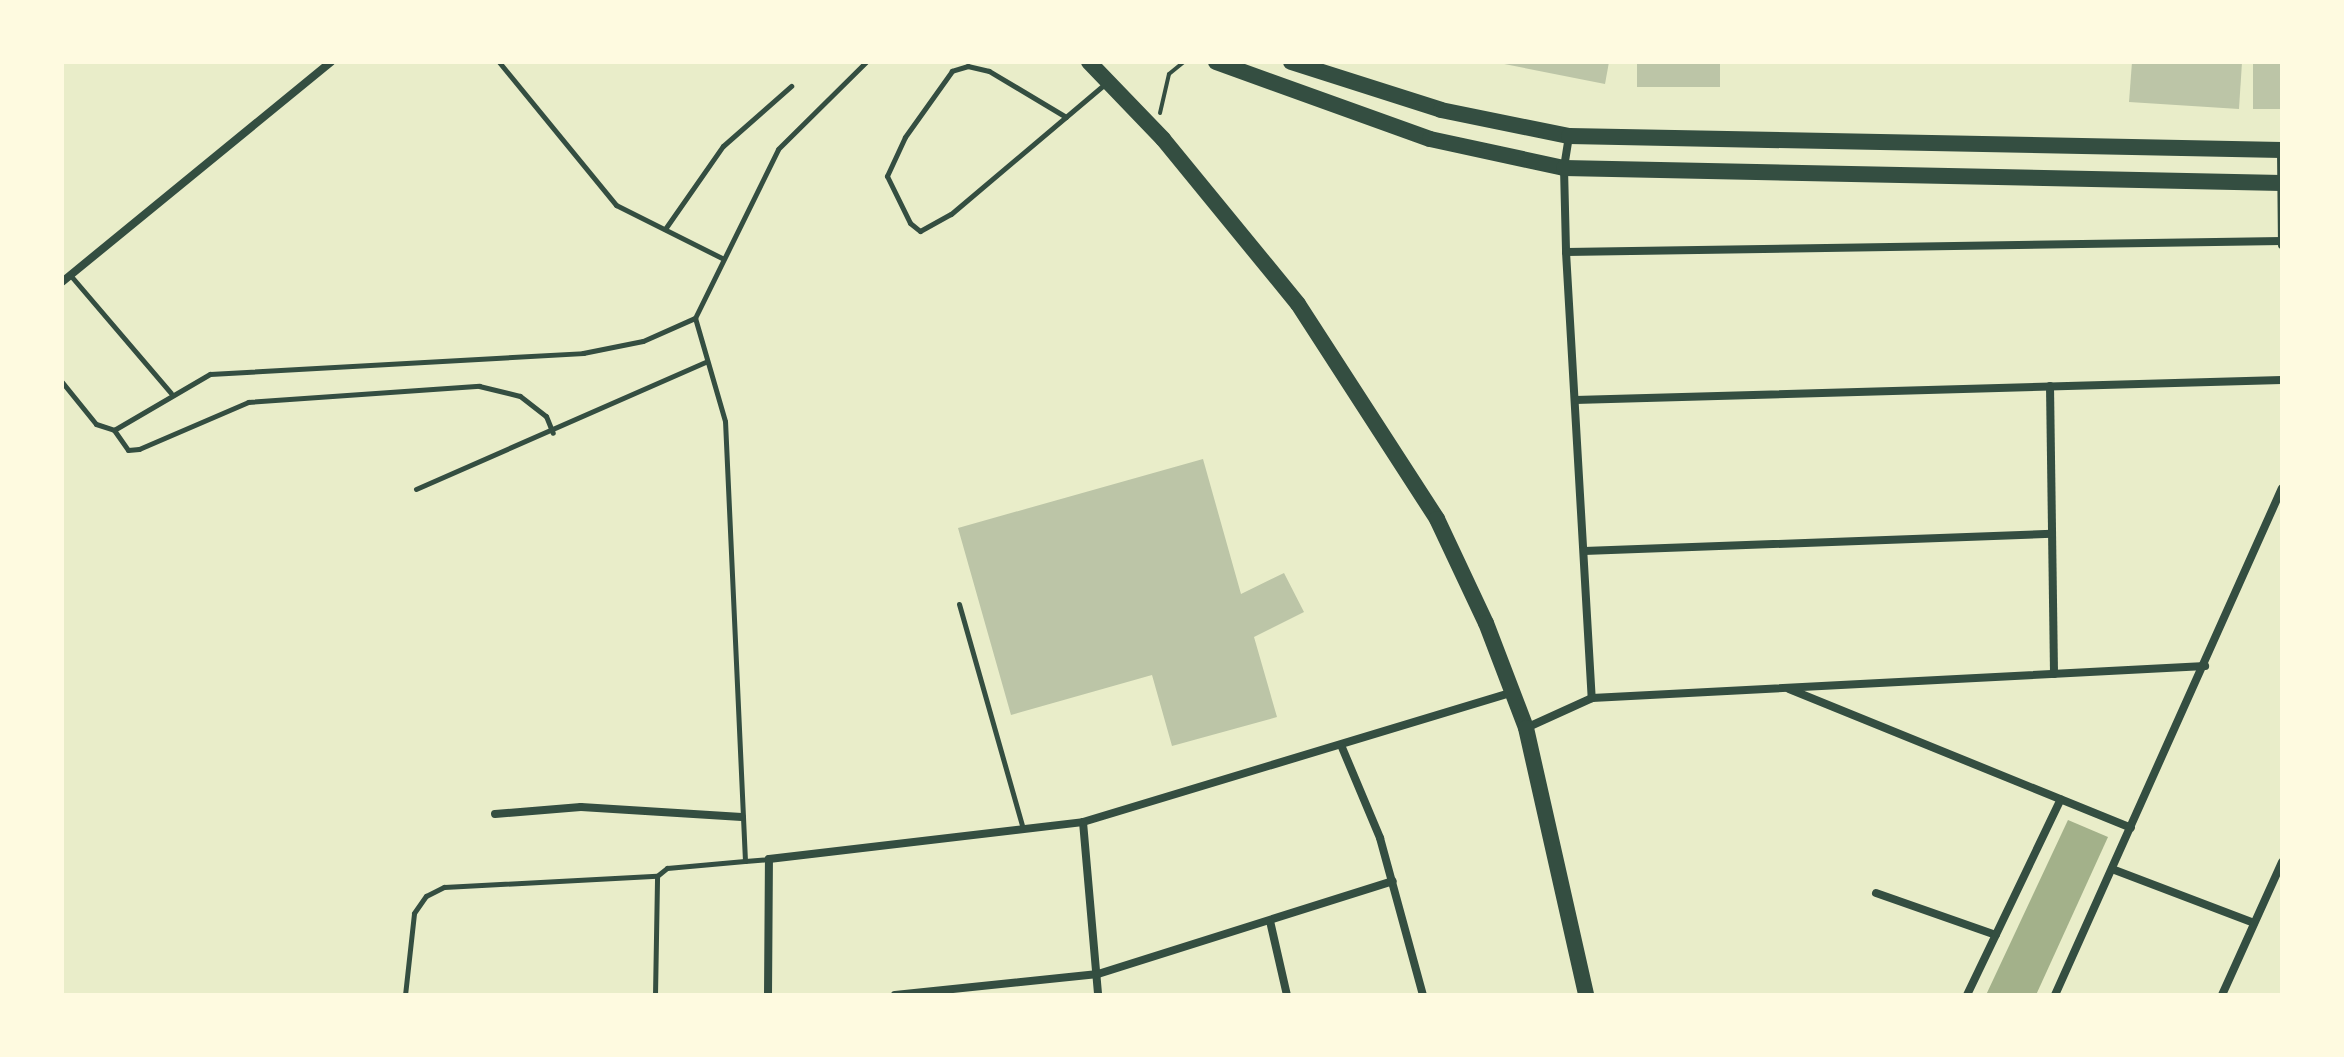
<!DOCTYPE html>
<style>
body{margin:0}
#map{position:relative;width:2344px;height:1057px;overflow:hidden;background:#e9edc9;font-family:"Nunito Sans",sans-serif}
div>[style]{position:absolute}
.water>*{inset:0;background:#a3b18a}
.building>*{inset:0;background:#bcc5a7;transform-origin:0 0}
.path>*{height:4px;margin:-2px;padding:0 2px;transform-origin:2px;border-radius:2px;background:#344e41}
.service>*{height:5px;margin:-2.5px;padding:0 2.5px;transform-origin:2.5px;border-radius:2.5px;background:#344e41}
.minor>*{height:8px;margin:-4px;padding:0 4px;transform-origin:4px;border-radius:4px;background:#344e41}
.primary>*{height:16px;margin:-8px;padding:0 8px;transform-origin:8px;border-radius:8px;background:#344e41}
span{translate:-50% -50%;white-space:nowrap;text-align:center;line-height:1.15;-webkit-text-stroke:8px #fefae0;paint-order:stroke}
.frame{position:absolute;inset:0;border:64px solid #fefae0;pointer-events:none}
</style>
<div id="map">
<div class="water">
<i style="clip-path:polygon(2068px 820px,2108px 837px,2036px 995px,1986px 995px)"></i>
</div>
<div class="building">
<i style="clip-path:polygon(1494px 62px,1609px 62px,1605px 84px)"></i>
<i style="left:1637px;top:62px;width:83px;height:25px"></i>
<i style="clip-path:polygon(2132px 62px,2242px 62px,2239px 109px,2129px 102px)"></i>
<i style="left:2253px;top:62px;width:29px;height:47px"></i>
<i style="clip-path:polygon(1203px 459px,1241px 594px,1284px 573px,1304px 612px,1254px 637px,1277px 717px,1172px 746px,1152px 675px,1011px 715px,958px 528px)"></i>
</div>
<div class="path">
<i style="left:1160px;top:113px;width:40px;rotate:-77deg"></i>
<i style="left:1169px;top:74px;width:19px;rotate:-39deg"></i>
</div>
<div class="service">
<i style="left:499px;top:62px;width:185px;rotate:50.7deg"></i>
<i style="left:616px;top:205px;width:119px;rotate:26.6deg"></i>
<i style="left:1066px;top:117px;width:90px;rotate:-149.1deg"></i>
<i style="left:989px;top:71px;width:22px;rotate:-167deg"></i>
<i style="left:968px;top:66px;width:17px;rotate:163deg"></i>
<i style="left:952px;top:71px;width:81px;rotate:125.5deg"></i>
<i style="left:905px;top:137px;width:43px;rotate:114.8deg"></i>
<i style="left:887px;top:176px;width:52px;rotate:63.9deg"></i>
<i style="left:910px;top:223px;width:13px;rotate:39deg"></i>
<i style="left:920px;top:231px;width:35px;rotate:-29deg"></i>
<i style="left:951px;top:214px;width:203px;rotate:-40.2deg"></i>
<i style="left:665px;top:229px;width:101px;rotate:-55.1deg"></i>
<i style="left:723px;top:146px;width:91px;rotate:-41.4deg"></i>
<i style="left:71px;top:276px;width:154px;rotate:49.5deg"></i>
<i style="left:62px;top:382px;width:54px;rotate:51deg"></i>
<i style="left:96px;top:424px;width:19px;rotate:18deg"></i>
<i style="left:114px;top:430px;width:111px;rotate:-30.3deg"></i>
<i style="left:210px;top:374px;width:374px;rotate:-3.2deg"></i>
<i style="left:583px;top:353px;width:61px;rotate:-11.3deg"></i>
<i style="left:643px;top:341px;width:57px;rotate:-23.9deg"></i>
<i style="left:114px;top:430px;width:24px;rotate:55deg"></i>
<i style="left:128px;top:450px;width:11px;rotate:-5deg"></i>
<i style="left:139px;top:449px;width:119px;rotate:-23.3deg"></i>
<i style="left:248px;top:402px;width:232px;rotate:-4deg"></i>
<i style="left:479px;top:386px;width:42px;rotate:13.7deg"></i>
<i style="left:520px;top:396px;width:33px;rotate:38deg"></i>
<i style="left:546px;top:416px;width:18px;rotate:68deg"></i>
<i style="left:416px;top:489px;width:316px;rotate:-23.7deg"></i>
<i style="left:959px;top:604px;width:233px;rotate:74.1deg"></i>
<i style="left:769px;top:859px;width:24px;rotate:175deg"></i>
<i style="left:745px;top:861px;width:440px;rotate:-92.6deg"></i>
<i style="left:725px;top:421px;width:107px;rotate:-106.2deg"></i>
<i style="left:695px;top:318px;width:188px;rotate:-63.8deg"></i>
<i style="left:778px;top:149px;width:124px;rotate:-44.7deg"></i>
<i style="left:405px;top:995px;width:82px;rotate:-83.7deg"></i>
<i style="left:414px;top:913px;width:21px;rotate:-55deg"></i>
<i style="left:426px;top:896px;width:20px;rotate:-27deg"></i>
<i style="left:444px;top:887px;width:213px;rotate:-3deg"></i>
<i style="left:655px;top:995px;width:119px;rotate:-89deg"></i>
<i style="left:657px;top:876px;width:13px;rotate:-39deg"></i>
<i style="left:667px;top:868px;width:78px;rotate:-5.1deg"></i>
</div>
<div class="minor">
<i style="left:1569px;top:136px;width:32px;rotate:99deg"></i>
<i style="left:1564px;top:168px;width:84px;rotate:88.6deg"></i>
<i style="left:1566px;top:252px;width:447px;rotate:86.7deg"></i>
<i style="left:2281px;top:151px;width:94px;rotate:89.4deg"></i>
<i style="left:1566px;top:252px;width:716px;rotate:-0.88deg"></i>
<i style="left:62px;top:282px;width:348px;rotate:-39.3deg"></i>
<i style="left:2050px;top:386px;width:288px;rotate:89.2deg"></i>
<i style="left:1575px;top:400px;width:707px;rotate:-1.62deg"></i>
<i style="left:1584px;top:551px;width:468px;rotate:-2.1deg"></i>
<i style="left:1789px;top:689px;width:369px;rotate:22.1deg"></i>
<i style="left:1526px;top:728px;width:72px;rotate:-24.4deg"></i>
<i style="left:1592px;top:698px;width:614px;rotate:-2.99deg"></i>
<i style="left:1341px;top:745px;width:101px;rotate:67.2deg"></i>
<i style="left:1380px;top:838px;width:163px;rotate:74.7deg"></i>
<i style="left:495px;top:814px;width:86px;rotate:-4.7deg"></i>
<i style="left:581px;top:807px;width:161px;rotate:3.6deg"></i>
<i style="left:1083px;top:822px;width:174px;rotate:85deg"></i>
<i style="left:2112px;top:869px;width:152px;rotate:20.8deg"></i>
<i style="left:1876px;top:893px;width:127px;rotate:19.3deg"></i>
<i style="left:1270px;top:921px;width:76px;rotate:77.1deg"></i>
<i style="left:768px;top:995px;width:136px;rotate:-89.6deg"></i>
<i style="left:769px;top:859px;width:316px;rotate:-6.7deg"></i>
<i style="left:1083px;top:822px;width:450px;rotate:-16.8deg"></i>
<i style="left:895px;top:995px;width:204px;rotate:-5.9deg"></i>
<i style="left:1098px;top:974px;width:309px;rotate:-17.5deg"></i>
<i style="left:1967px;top:995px;width:217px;rotate:-64.4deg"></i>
<i style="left:2055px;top:995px;width:555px;rotate:-65.88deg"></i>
<i style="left:2222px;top:995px;width:146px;rotate:-65.7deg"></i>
</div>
<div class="primary">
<i style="left:1089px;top:62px;width:107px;rotate:46.1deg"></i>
<i style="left:1163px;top:139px;width:213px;rotate:50.7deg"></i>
<i style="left:1298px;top:304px;width:256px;rotate:57.1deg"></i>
<i style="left:1437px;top:519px;width:115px;rotate:64.8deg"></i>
<i style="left:1486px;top:623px;width:112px;rotate:69.1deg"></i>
<i style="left:1526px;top:728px;width:274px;rotate:77.3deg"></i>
<i style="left:1216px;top:62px;width:227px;rotate:19.8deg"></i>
<i style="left:1430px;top:139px;width:137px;rotate:12.2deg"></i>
<i style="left:1564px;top:168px;width:718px;rotate:1.2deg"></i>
<i style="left:1291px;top:62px;width:157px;rotate:17.7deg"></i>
<i style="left:1441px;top:110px;width:131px;rotate:11.5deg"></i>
<i style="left:1569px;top:136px;width:713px;rotate:1.12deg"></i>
</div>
<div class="frame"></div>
</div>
